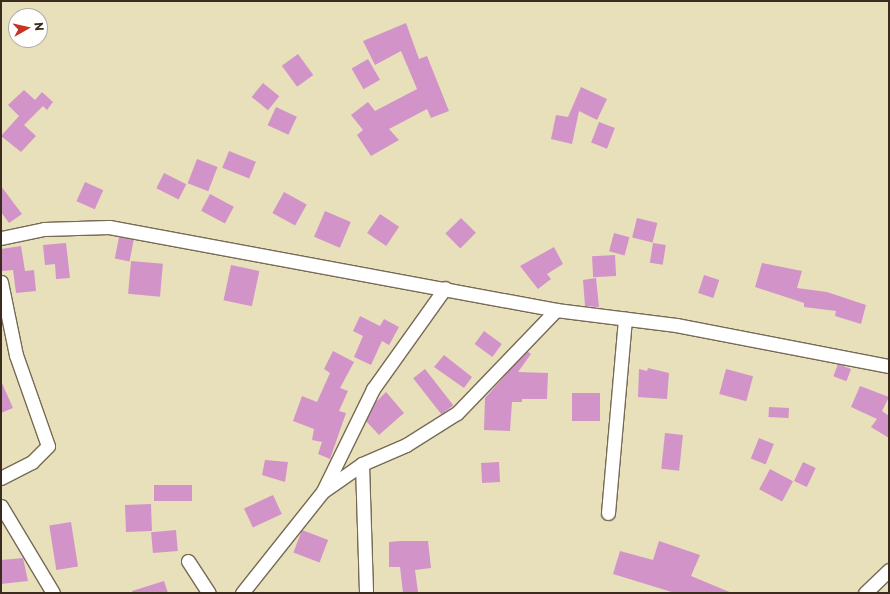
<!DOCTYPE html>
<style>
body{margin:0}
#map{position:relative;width:890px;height:594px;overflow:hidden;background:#e7e0bb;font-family:"Playpen Sans",sans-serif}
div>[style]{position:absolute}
.building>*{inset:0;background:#d293c9;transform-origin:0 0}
.roads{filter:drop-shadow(1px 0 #776a55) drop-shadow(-1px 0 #776a55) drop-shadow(0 1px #776a55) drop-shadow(0 -1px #776a55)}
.street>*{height:13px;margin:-6.5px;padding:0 6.5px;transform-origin:6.5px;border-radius:6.5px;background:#fff}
span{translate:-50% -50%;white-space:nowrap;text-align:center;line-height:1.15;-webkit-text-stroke:4px #fff;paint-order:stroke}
.frame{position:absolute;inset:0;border:2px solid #3b2a1e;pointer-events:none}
.north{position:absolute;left:8px;top:8px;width:40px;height:40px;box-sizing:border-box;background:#fff;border:1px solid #b1aaa5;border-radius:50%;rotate:82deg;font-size:11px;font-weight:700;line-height:16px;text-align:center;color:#3b2a1e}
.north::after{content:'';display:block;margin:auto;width:14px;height:18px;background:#c8321e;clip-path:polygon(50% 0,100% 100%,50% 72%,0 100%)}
</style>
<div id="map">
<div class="building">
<i style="clip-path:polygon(406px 23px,419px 59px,427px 56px,449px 111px,431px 118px,427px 109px,389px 129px,399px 140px,371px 156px,357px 135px,363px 130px,351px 115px,368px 102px,375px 111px,417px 89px,401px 51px,375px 65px,363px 41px)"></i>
<i style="left:298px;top:54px;width:26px;height:20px;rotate:54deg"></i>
<i style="left:368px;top:59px;width:24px;height:19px;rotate:60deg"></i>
<i style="left:263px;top:83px;width:21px;height:18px;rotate:39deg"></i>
<i style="clip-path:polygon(581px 87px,607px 99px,597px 120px,579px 111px,572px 144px,551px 139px,556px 115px,568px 117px)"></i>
<i style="clip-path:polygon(24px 90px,35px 100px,42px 92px,53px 102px,47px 110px,43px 106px,24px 125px,36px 136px,21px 152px,1px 136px,19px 116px,8px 105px)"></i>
<i style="left:276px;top:107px;width:23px;height:20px;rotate:25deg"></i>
<i style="left:599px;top:122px;width:17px;height:22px;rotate:21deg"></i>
<i style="left:229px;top:151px;width:29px;height:18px;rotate:22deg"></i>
<i style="left:197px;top:159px;width:22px;height:26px;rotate:21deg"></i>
<i style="left:164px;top:173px;width:25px;height:17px;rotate:27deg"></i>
<i style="left:85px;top:182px;width:20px;height:21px;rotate:24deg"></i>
<i style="clip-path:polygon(1px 186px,22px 214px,9px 223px,1px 212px)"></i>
<i style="left:284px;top:192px;width:26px;height:24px;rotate:29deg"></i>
<i style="left:210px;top:194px;width:27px;height:19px;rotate:28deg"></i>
<i style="left:325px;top:211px;width:28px;height:28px;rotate:23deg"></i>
<i style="left:380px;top:214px;width:23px;height:23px;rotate:34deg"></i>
<i style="left:461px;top:218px;width:21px;height:22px;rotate:45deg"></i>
<i style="left:637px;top:218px;width:21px;height:20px;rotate:14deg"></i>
<i style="left:614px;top:233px;width:16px;height:19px;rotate:15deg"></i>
<i style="left:119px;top:237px;width:15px;height:22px;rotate:11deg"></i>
<i style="clip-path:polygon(66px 243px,70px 278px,56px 279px,55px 264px,45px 265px,43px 245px)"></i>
<i style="left:653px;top:243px;width:13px;height:20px;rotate:9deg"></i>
<i style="clip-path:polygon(21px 246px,25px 271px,34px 270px,36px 291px,16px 293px,13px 270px,2px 271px,1px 249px)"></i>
<i style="clip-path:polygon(554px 247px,563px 264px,547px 274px,551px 279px,538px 289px,520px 266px)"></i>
<i style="left:615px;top:255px;width:21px;height:23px;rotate:87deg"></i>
<i style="left:131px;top:261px;width:32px;height:33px;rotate:5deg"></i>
<i style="clip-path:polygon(762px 263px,802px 271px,797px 288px,827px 292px,866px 305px,861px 324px,835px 316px,836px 311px,804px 307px,804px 303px,755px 287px)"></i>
<i style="left:231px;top:265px;width:29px;height:36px;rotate:12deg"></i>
<i style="left:704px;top:275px;width:16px;height:19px;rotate:18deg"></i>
<i style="clip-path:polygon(596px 278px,599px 307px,585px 306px,583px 280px)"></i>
<i style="clip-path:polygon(360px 316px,380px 326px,384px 319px,399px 327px,389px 345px,382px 341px,371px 365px,354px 357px,363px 336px,353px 331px)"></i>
<i style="left:484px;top:331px;width:22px;height:16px;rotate:36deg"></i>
<i style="clip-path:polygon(333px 351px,354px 362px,340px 388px,348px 391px,339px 411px,346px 413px,330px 459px,318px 454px,322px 442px,312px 440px,314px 429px,293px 421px,302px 396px,317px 402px,330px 373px,324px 369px)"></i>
<i style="clip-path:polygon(527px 351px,531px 354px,518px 372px,548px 373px,547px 399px,522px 399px,522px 402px,512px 402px,510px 431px,484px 430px,485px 398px)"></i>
<i style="clip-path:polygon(444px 355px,472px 377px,464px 388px,434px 367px)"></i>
<i style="left:838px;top:364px;width:14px;height:13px;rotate:21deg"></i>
<i style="clip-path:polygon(648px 368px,669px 373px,667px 399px,638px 397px,639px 369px,647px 371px)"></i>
<i style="left:425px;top:369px;width:46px;height:15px;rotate:52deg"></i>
<i style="left:726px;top:369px;width:28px;height:26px;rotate:15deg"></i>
<i style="clip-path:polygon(1px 381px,13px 408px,1px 413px)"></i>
<i style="clip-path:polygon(860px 386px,889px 397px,882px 411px,889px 416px,889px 438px,871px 427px,877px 419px,851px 407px)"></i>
<i style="clip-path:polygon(386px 392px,404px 413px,379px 435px,366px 421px,376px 402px)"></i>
<i style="left:572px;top:393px;width:28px;height:28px"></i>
<i style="left:769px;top:407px;width:20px;height:10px;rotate:3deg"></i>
<i style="left:665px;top:433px;width:18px;height:36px;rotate:6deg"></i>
<i style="left:759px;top:438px;width:16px;height:22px;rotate:22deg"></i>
<i style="clip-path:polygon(265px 460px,288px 462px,285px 482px,262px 475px)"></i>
<i style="left:499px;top:462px;width:20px;height:18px;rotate:87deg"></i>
<i style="left:803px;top:462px;width:14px;height:21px;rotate:25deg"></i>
<i style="left:770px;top:469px;width:26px;height:23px;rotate:28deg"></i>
<i style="left:154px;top:485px;width:38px;height:16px"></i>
<i style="left:273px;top:495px;width:21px;height:32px;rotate:65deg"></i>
<i style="left:151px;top:504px;width:27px;height:26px;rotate:88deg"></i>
<i style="left:71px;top:522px;width:45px;height:22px;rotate:81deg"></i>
<i style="left:176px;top:530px;width:21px;height:25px;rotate:85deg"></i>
<i style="left:302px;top:530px;width:28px;height:24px;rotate:21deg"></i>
<i style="clip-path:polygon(400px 541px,428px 541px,431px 568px,415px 570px,418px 592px,403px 593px,400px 567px,389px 567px,389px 542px)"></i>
<i style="clip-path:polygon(659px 541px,700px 555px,691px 576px,732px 593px,675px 593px,613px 574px,620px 551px,653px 560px)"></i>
<i style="clip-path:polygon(23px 558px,28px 581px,1px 584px,1px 560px)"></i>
<i style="clip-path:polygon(164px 581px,168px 593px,133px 593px,132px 591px)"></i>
</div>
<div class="roads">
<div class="street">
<i style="left:1px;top:238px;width:44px;rotate:-11.8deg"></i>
<i style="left:44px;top:229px;width:65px;rotate:-1.8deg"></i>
<i style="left:109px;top:227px;width:455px;rotate:10.5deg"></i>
<i style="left:556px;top:310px;width:121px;rotate:7.1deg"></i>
<i style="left:676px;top:325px;width:217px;rotate:10.9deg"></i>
<i style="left:1px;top:282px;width:75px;rotate:78.4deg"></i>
<i style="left:16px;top:355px;width:96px;rotate:70.6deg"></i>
<i style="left:48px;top:446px;width:23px;rotate:135deg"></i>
<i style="left:32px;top:462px;width:35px;rotate:153deg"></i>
<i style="left:362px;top:464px;width:129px;rotate:88.2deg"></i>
<i style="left:325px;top:490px;width:45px;rotate:-35.1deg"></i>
<i style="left:362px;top:464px;width:48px;rotate:-23.4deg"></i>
<i style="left:406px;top:445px;width:60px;rotate:-32.1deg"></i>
<i style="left:457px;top:413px;width:143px;rotate:-46.1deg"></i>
<i style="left:1px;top:506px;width:101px;rotate:59.1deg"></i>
<i style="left:608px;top:513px;width:195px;rotate:-85deg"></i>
<i style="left:188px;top:561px;width:38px;rotate:57deg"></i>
<i style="left:242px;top:593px;width:130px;rotate:-51.5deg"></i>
<i style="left:323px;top:491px;width:114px;rotate:-63.9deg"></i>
<i style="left:373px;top:389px;width:124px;rotate:-54.5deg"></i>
<i style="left:865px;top:593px;width:33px;rotate:-44deg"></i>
</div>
</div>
<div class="frame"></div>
<div class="north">N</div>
</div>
